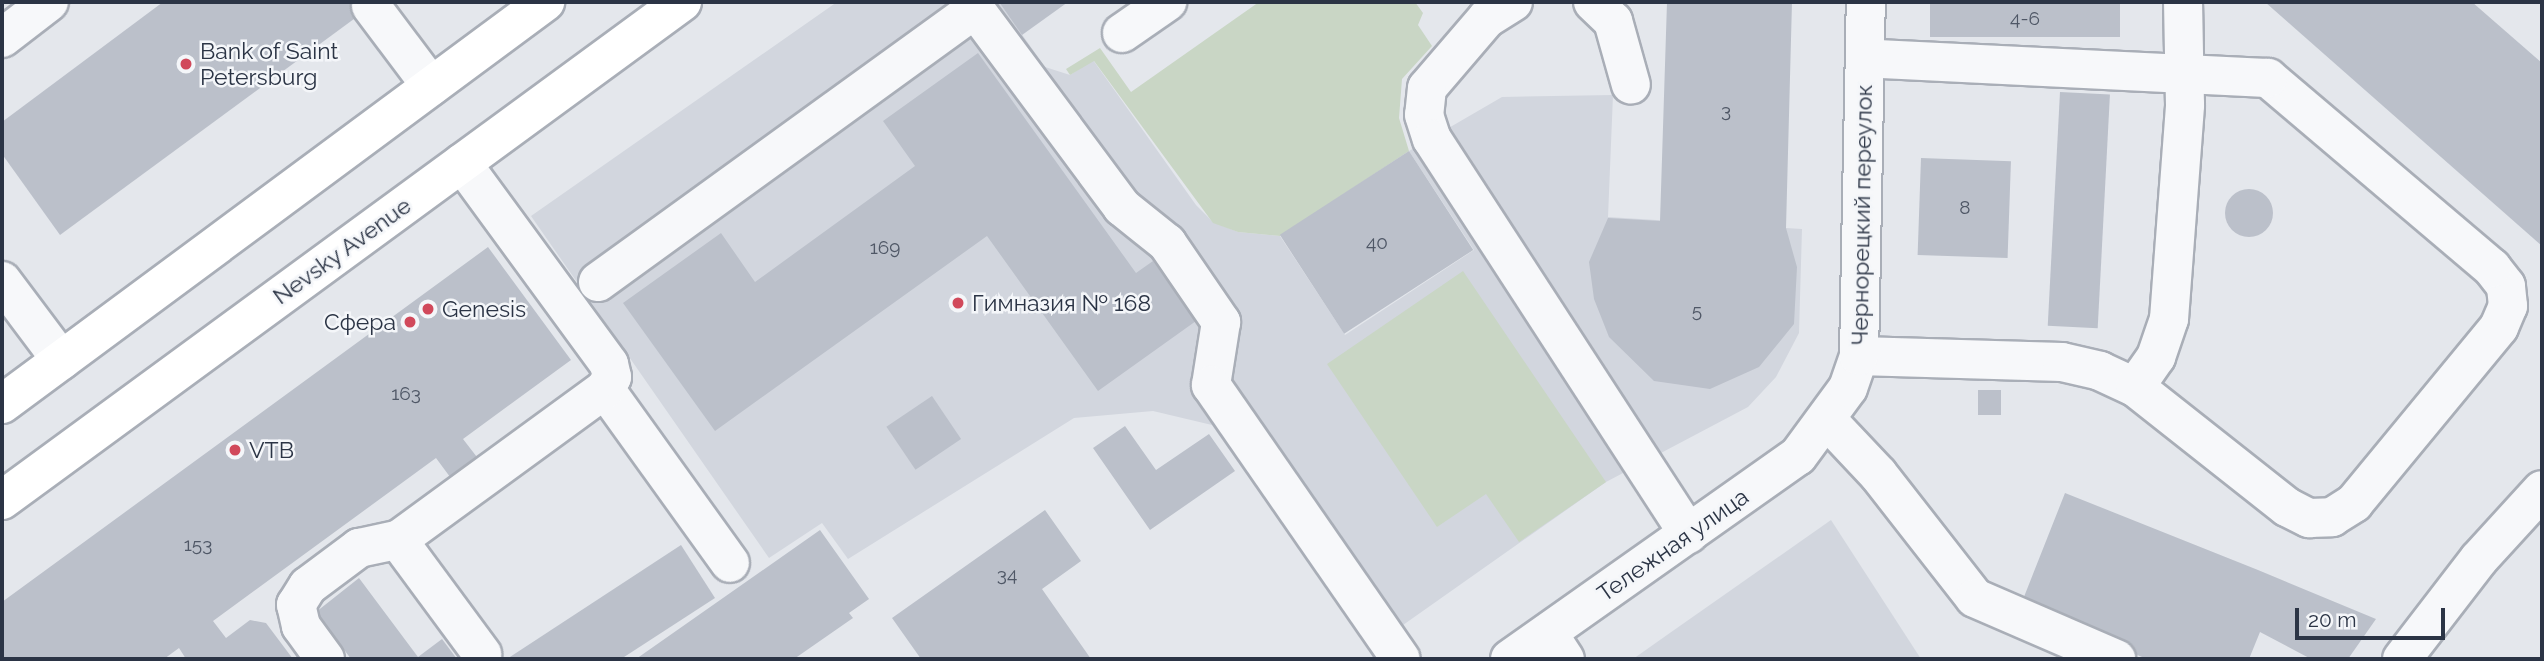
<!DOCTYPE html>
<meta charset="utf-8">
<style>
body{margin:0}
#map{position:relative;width:2544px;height:661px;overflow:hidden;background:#e4e7ec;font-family:Raleway,sans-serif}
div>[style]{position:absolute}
.built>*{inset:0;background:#d2d6de}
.green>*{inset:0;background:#c9d6c5}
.building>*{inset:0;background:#bbc0ca;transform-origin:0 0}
.round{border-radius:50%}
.roads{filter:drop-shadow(2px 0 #a9aeb7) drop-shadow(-2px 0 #a9aeb7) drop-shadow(0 2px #a9aeb7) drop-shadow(0 -2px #a9aeb7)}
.minor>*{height:38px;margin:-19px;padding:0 19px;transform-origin:19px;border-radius:19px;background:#f7f8fa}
.major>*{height:38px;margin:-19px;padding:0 19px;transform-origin:19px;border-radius:19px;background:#fff}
.dots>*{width:19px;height:19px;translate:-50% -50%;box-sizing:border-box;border:4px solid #f4f6f9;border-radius:50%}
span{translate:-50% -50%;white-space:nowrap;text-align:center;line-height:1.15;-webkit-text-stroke:5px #f4f6f9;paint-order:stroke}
.number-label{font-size:19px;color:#4f5766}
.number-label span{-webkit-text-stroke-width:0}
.poi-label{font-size:23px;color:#2b3445}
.left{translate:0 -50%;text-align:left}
.right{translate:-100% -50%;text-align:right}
.street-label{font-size:23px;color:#2b3445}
.frame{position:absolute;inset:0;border:4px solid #2b3445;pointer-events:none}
.scale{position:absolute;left:2295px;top:608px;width:150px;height:32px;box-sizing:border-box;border:4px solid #2b3445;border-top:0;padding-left:9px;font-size:21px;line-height:24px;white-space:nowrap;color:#2b3445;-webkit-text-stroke:5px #f4f6f9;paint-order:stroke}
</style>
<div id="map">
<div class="built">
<i style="clip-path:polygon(837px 2px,999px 2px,1045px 67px,1070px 75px,1093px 60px,1196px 205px,1213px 222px,1238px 232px,1280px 236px,1345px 335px,1474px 250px,1409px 151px,1502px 97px,1613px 95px,1608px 217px,1802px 229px,1799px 333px,1776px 377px,1748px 407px,1606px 482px,1369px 649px,1212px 425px,1153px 411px,1074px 418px,848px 559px,822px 523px,769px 558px,531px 216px)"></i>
<i style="clip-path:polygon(1831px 520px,1921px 659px,1633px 659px,1667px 635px)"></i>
</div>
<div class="green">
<i style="clip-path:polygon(1259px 2px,1415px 2px,1423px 13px,1418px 25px,1432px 46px,1402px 79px,1399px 118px,1409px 151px,1280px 236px,1238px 232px,1213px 223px,1094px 61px,1070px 75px,1066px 69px,1100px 48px,1131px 92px)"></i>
<i style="clip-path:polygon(1463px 271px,1606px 482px,1519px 542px,1486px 494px,1437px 527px,1327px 364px)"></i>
</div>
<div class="building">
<i style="clip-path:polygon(163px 2px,377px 2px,60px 235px,2px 154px,2px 122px)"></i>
<i style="clip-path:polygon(999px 2px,1068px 2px,1022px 35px)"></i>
<i style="clip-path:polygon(1667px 2px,1792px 2px,1786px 228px,1797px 267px,1794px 324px,1759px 367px,1710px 389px,1654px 381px,1609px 337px,1594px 299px,1589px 262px,1608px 218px,1660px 221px)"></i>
<i style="left:1930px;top:2px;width:190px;height:35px"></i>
<i style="clip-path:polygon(2265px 2px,2472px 2px,2542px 63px,2542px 246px)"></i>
<i style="clip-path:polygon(978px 53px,1136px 273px,1153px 261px,1196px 321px,1098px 391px,987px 236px,715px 431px,623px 303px,721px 233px,755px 282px,915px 166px,883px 121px)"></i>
<i style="left:2060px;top:92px;width:50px;height:234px;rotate:3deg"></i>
<i style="left:1409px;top:151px;width:118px;height:154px;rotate:57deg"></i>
<i style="left:1921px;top:158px;width:90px;height:97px;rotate:2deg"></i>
<i class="round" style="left:2225px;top:189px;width:48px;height:48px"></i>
<i style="clip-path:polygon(488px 247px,571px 360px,463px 439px,480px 461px,453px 481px,436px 458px,213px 621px,226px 638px,250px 620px,266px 623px,293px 659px,186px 659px,179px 648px,164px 659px,2px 659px,2px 602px)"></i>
<i style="left:1978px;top:390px;width:23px;height:25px"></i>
<i style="left:932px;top:396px;width:52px;height:55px;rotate:56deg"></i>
<i style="clip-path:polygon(1125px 426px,1156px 470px,1209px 434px,1235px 471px,1150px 530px,1093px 448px)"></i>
<i style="clip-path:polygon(2065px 493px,2258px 570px,2376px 619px,2348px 659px,2311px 659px,2260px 632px,2249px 659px,2147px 659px,2020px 607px)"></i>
<i style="clip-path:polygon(1045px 510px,1081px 561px,1042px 589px,1091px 659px,921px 659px,892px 618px)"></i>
<i style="clip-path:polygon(820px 530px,869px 599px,849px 613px,853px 618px,794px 659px,636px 659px)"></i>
<i style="clip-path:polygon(681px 545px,715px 598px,621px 659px,507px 659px)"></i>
<i style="clip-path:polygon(359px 578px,418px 657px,442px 639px,457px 659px,351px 659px,316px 612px)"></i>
</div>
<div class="roads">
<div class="minor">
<i style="left:1513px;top:2px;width:31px;rotate:148deg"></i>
<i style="left:1487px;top:18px;width:92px;rotate:130.6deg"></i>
<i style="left:1427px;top:88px;width:27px;rotate:96deg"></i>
<i style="left:1424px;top:115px;width:25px;rotate:72deg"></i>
<i style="left:1432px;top:139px;width:471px;rotate:57deg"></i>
<i style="left:1593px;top:2px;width:28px;rotate:44deg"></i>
<i style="left:1613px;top:21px;width:66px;rotate:74.3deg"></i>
<i style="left:371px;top:6px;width:100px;rotate:53.1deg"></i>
<i style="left:1122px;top:33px;width:55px;rotate:-34.6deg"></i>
<i style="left:2px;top:38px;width:59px;rotate:-37.5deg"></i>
<i style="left:2px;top:281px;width:99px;rotate:53.2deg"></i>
<i style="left:598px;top:282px;width:465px;rotate:-35.9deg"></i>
<i style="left:975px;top:9px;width:247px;rotate:53.4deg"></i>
<i style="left:1122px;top:207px;width:58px;rotate:38.7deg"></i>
<i style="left:1167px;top:243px;width:96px;rotate:55.6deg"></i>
<i style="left:1221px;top:322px;width:64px;rotate:99deg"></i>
<i style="left:1211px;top:385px;width:333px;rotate:55.3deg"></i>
<i style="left:1859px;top:356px;width:203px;rotate:1.7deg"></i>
<i style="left:2062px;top:362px;width:39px;rotate:13deg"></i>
<i style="left:2100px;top:371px;width:38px;rotate:25deg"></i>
<i style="left:2135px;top:387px;width:194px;rotate:38.3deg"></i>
<i style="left:2287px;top:507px;width:25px;rotate:27deg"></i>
<i style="left:2309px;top:518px;width:23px;rotate:-2deg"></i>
<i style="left:2332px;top:517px;width:26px;rotate:-32deg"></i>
<i style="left:2354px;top:503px;width:228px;rotate:-50.5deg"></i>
<i style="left:2499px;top:327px;width:23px;rotate:-67deg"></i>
<i style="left:2508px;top:306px;width:20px;rotate:-96deg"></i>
<i style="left:2506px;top:286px;width:23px;rotate:-128deg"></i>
<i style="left:2492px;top:268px;width:294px;rotate:-139.7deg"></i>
<i style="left:2268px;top:78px;width:403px;rotate:-177.2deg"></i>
<i style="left:2135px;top:387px;width:37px;rotate:-55deg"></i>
<i style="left:2156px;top:357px;width:40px;rotate:-71.1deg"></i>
<i style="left:2169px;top:319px;width:215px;rotate:-85.7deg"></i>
<i style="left:2185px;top:105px;width:103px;rotate:-91.1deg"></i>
<i style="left:605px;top:389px;width:214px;rotate:54.3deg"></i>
<i style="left:1828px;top:421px;width:73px;rotate:46.7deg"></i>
<i style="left:1878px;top:474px;width:157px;rotate:52deg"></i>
<i style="left:1975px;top:598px;width:154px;rotate:23.4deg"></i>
<i style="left:398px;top:540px;width:142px;rotate:53.6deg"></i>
<i style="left:1548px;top:633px;width:31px;rotate:57deg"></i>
<i style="left:325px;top:659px;width:41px;rotate:-126deg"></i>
<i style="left:301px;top:626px;width:22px;rotate:-103deg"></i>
<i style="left:296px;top:605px;width:22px;rotate:-58deg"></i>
<i style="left:308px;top:586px;width:64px;rotate:-36.7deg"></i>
<i style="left:359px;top:548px;width:40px;rotate:-12deg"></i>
<i style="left:398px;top:540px;width:256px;rotate:-36.1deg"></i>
<i style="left:605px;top:389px;width:14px;rotate:-60deg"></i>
<i style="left:612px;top:377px;width:13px;rotate:-103deg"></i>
<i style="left:609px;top:364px;width:249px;rotate:-126.2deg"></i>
<i style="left:1510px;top:659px;width:352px;rotate:-35.2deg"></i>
<i style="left:1798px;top:456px;width:84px;rotate:-53.7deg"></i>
<i style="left:1848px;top:388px;width:34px;rotate:-71deg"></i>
<i style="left:1859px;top:356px;width:354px;rotate:-88.9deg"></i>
<i style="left:2402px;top:659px;width:126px;rotate:-52.4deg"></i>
<i style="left:2479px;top:559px;width:93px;rotate:-47.6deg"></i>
</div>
<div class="major">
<i style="left:2px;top:404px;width:676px;rotate:-36.51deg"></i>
<i style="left:2px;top:500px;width:843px;rotate:-36.22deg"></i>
</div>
</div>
<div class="dots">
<i style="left:186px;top:64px;background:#d1495b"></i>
<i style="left:958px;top:303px;background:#d1495b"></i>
<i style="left:428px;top:309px;background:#d1495b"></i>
<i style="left:410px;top:322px;background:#d1495b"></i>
<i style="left:235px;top:450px;background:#d1495b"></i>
</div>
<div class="number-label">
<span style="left:2025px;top:19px">4-6</span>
<span style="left:1726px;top:111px">3</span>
<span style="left:1965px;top:208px">8</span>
<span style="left:1377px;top:243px">40</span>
<span style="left:885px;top:248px">169</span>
<span style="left:1697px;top:311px">5</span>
<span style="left:406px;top:394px">163</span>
<span style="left:198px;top:545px">153</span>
<span style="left:1007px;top:575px">34</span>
</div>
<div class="poi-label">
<span class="left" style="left:200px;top:64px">Bank of Saint<br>Petersburg</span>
<span class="left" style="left:972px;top:303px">Гимназия № 168</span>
<span class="left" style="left:442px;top:309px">Genesis</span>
<span class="right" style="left:396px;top:322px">Сфера</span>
<span class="left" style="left:249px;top:450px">VTB</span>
</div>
<div class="street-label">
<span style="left:1862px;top:215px;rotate:-89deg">Чернорецкий переулок</span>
<span style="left:342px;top:251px;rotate:-36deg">Nevsky Avenue</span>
<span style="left:1673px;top:545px;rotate:-35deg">Тележная улица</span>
</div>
<div class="frame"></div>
<div class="scale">20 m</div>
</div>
